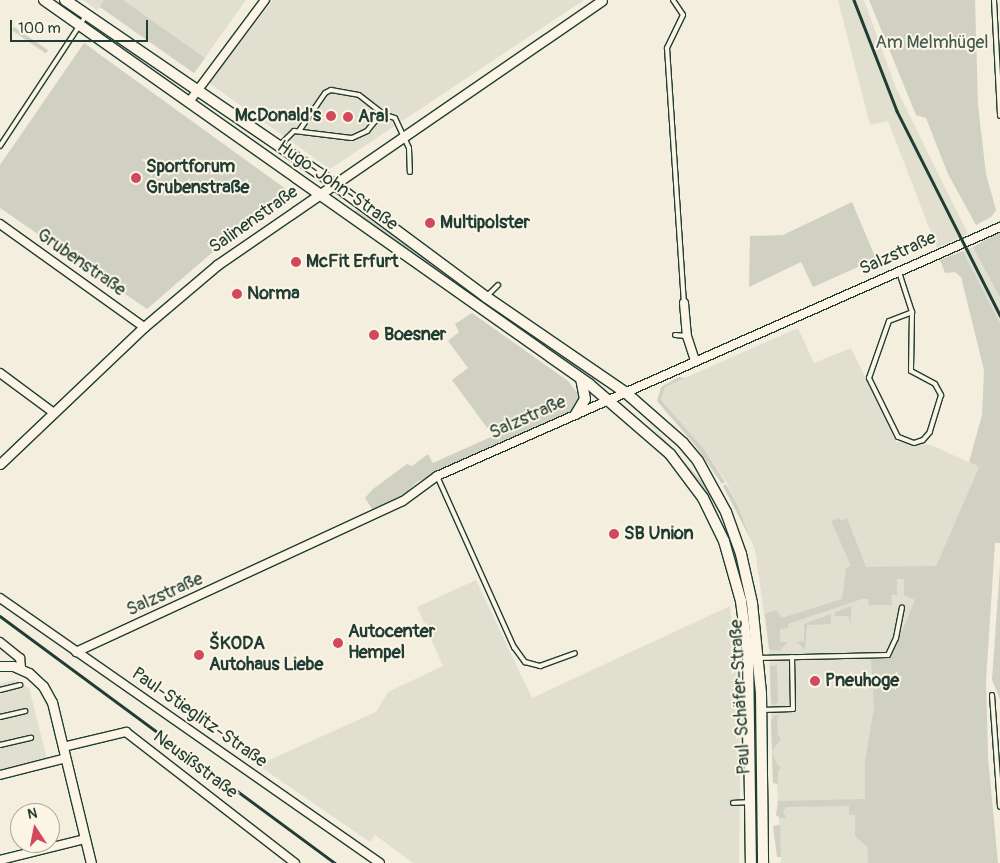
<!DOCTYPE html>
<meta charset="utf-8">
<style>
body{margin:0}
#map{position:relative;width:1000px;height:863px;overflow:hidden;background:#f3eede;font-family:Pangolin,sans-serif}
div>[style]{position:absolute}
.built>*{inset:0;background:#e1dfd0}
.green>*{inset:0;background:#d0d1c2;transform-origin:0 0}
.roads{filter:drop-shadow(1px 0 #1f3d34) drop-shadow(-1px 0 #1f3d34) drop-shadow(0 1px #1f3d34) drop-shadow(0 -1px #1f3d34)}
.service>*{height:4px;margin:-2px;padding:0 2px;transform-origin:2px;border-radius:2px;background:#fcf5e5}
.minor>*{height:8px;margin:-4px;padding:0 4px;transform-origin:4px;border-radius:4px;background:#fcf5e5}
.tertiary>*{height:9px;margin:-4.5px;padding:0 4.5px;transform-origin:4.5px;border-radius:4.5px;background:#fcf5e5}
.secondary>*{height:10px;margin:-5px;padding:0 5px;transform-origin:5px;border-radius:5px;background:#fcf5e5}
.rail>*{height:2.5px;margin:-1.25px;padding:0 1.25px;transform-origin:1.25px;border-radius:1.25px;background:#1f3d34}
.dots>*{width:14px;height:14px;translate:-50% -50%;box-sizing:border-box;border:2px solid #fcf5e5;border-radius:50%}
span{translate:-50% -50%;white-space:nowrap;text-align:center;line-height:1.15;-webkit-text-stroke:4px #fcf5e5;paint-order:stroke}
.park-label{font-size:18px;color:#425b50}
.poi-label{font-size:18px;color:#1f3d34;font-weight:700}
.right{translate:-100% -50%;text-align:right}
.left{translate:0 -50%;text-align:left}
.street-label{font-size:18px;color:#1f3d34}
.north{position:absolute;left:10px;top:803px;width:50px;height:50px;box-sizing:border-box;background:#fcf5e5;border:1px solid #a4ab9e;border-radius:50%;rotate:349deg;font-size:14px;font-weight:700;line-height:20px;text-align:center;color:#1f3d34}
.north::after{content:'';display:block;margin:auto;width:18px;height:22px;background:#d1495b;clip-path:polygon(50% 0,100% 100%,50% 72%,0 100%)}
.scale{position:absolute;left:10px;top:20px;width:138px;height:22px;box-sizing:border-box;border:2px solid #1f3d34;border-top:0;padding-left:6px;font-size:15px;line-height:18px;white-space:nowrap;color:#1f3d34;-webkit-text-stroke:4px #fcf5e5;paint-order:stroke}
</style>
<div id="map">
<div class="built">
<i style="clip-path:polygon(83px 0,246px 0,194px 73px,100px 7px,97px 10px)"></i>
<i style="clip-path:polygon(273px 0,584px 0,330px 169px,209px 83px)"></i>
<i style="clip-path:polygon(838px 0,864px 0,896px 88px,968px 234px,937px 248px,888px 121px,870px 125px)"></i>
<i style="clip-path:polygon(973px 247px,1000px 298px,1000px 323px,963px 251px)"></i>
<i style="clip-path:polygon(798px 328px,814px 363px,851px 348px,896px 442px,931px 445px,979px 467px,936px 566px,865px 799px,868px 863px,781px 863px,777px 784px,773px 783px,769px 649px,755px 550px,727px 483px,704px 449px,661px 400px,665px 387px)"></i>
<i style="clip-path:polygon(476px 580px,532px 698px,730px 606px,741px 700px,739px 863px,413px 863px,375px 835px,370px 842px,258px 765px,376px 712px,388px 692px,443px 666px,417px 607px)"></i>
<i style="clip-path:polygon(14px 680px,29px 688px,48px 763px,0 775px,0 684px)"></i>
</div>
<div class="green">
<i style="clip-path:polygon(104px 0,123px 0,205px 58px,194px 73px,100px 7px)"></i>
<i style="clip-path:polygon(869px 0,975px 0,978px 105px,986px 174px,996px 210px,991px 217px,976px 225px,948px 174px,926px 118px,916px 115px)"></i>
<i style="left:14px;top:27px;width:41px;height:4px;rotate:34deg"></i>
<i style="clip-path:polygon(84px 43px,290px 192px,282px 203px,208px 256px,147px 309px,0 208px,0 165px)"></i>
<i style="clip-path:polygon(852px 202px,876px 259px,813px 287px,801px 262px,749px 287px,750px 236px,783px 235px)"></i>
<i style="clip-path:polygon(356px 210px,523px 327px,523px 329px,355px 212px)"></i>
<i style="clip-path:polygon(1000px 232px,1000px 298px,973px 247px)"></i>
<i style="clip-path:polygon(963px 251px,1000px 323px,1000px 543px,995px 543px,986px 680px,988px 757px,998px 863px,868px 863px,867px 847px,855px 836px,855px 815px,849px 815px,849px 806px,786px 807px,783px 812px,786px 818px,780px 818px,776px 815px,778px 801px,865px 799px,865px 761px,874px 708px,871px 659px,891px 658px,915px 600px,904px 595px,904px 579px,897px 579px,897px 595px,891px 595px,892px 605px,869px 605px,868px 599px,862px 599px,788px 624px,788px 628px,780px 629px,780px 642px,788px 642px,779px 651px,769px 649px,765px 614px,776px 610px,782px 618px,842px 599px,846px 568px,851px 566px,831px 521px,839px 518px,841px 521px,847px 518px,866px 567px,936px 566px,979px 467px,969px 462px,982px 415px,984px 370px,961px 277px,955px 272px,945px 273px,940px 260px)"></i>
<i style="clip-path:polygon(472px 313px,568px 381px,581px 398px,574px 410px,417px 482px,398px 500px,374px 512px,365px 498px,373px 489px,407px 464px,412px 466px,428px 454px,433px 463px,493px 436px,452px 380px,468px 368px,448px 341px,459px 332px,455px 324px)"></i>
<i style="clip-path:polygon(549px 347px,551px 347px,591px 377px,549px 349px)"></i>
<i style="clip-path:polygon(679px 377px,685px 378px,665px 387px,661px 400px,704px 449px,725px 482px,722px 484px,695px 445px,657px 401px,661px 387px)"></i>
<i style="clip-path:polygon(643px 416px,704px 484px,735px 550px,749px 613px,754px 659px,756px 785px,742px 587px,732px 551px,691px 473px)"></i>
<i style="clip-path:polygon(726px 484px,738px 507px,751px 540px,723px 486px)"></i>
<i style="clip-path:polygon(1000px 567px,1000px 763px,1000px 699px,992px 680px)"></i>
<i style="clip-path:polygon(851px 606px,851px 624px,848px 616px,835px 616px,835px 612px)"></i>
<i style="clip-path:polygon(831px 614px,831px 624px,807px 625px,805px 650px,797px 642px,804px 641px,804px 624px)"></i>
<i style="clip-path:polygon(777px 665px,778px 702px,775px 705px,771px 703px,770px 666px)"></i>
<i style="clip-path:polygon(776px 715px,780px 715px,777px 718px,778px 735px,781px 739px,772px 751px,778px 766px,781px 767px,778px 771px,778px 784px,773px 783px,771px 720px)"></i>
<i style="clip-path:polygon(780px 825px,781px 857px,777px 857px,773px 826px)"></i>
</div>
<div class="roads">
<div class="service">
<i style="left:673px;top:0;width:18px;rotate:56deg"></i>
<i style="left:683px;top:15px;width:37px;rotate:116deg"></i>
<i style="left:667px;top:48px;width:256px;rotate:86.2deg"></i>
<i style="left:994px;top:0;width:116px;rotate:87deg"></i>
<i style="left:299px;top:131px;width:46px;rotate:-55.6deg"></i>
<i style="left:325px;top:93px;width:7px;rotate:-27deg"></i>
<i style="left:331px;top:90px;width:28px;rotate:10deg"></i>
<i style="left:359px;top:95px;width:33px;rotate:38deg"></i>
<i style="left:280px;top:145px;width:20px;rotate:-45deg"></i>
<i style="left:294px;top:131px;width:58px;rotate:6.9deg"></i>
<i style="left:352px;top:138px;width:17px;rotate:-25deg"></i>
<i style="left:367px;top:131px;width:13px;rotate:-51deg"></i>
<i style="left:375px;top:121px;width:12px;rotate:-31deg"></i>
<i style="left:385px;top:115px;width:10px;rotate:17deg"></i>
<i style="left:395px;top:118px;width:33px;rotate:65deg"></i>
<i style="left:409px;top:148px;width:24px;rotate:88deg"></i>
<i style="left:0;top:146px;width:154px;rotate:-56.6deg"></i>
<i style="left:899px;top:272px;width:42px;rotate:72deg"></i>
<i style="left:912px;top:312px;width:59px;rotate:91deg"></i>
<i style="left:911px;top:371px;width:27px;rotate:28deg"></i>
<i style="left:935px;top:384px;width:13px;rotate:61deg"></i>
<i style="left:941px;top:395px;width:39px;rotate:107deg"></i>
<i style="left:930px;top:432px;width:11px;rotate:131deg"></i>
<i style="left:923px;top:440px;width:9px;rotate:162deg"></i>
<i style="left:914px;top:443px;width:17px;rotate:-159deg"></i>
<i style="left:898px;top:437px;width:66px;rotate:-116.2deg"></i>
<i style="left:869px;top:378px;width:60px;rotate:-70.7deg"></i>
<i style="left:889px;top:321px;width:25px;rotate:-21deg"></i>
<i style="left:486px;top:297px;width:17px;rotate:-45deg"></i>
<i style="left:675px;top:335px;width:12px;rotate:5deg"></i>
<i style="left:437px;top:476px;width:188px;rotate:65.8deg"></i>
<i style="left:514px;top:647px;width:19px;rotate:54deg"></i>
<i style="left:525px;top:662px;width:16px;rotate:15deg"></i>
<i style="left:540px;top:666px;width:37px;rotate:-20deg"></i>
<i style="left:759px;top:658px;width:129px;rotate:-1.3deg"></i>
<i style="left:888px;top:655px;width:19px;rotate:-65deg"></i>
<i style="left:896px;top:638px;width:31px;rotate:-79deg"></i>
<i style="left:0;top:690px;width:21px;rotate:-14deg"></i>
<i style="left:992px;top:695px;width:112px;rotate:85.9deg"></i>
<i style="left:762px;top:710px;width:31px;rotate:-2deg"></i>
<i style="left:793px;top:709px;width:52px;rotate:-91.1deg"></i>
<i style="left:0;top:717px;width:26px;rotate:-13deg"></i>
<i style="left:0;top:745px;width:32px;rotate:-13deg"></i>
<i style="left:733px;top:803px;width:17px;rotate:-3deg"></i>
</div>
<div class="minor">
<i style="left:189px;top:102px;width:127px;rotate:-53.3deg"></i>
<i style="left:0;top:224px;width:177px;rotate:35.6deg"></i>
<i style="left:684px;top:303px;width:33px;rotate:85deg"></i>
<i style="left:687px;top:336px;width:25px;rotate:72deg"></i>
<i style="left:0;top:373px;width:67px;rotate:36.5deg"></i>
<i style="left:0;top:598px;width:463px;rotate:34.9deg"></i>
<i style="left:0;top:642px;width:26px;rotate:39deg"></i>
<i style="left:20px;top:658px;width:10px;rotate:84deg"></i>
<i style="left:76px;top:652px;width:360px;rotate:-24.8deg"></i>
<i style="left:403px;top:501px;width:42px;rotate:-36.3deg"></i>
<i style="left:437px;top:476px;width:616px;rotate:-23.86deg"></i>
<i style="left:63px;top:747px;width:65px;rotate:-13.4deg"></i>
<i style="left:126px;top:732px;width:214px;rotate:37.8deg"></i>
<i style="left:0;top:775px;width:68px;rotate:-14.4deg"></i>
<i style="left:0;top:860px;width:88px;rotate:-13.9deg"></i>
</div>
<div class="tertiary">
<i style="left:0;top:464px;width:199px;rotate:-43.6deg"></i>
<i style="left:144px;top:327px;width:96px;rotate:-40.3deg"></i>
<i style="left:217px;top:265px;width:467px;rotate:-34.5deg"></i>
<i style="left:0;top:666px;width:13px"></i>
<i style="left:13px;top:666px;width:17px;rotate:24deg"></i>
<i style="left:29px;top:673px;width:19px;rotate:43deg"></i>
<i style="left:43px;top:686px;width:18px;rotate:61deg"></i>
<i style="left:52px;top:702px;width:166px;rotate:76.4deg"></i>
</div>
<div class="secondary">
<i style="left:44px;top:0;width:667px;rotate:35.17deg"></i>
<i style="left:589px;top:384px;width:107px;rotate:40.8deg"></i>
<i style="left:670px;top:454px;width:55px;rotate:53.1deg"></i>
<i style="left:703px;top:498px;width:48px;rotate:64deg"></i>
<i style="left:724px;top:541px;width:62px;rotate:74.2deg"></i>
<i style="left:741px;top:601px;width:54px;rotate:82.6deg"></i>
<i style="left:748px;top:655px;width:208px;rotate:89.2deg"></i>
<i style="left:65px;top:0;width:307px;rotate:34.3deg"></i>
<i style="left:319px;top:173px;width:208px;rotate:36.6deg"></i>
<i style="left:486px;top:297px;width:168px;rotate:34.4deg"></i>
<i style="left:625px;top:392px;width:77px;rotate:41.3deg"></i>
<i style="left:683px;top:443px;width:23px;rotate:50deg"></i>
<i style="left:698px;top:461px;width:58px;rotate:61.2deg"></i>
<i style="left:726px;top:512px;width:45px;rotate:70.3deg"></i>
<i style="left:741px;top:554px;width:50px;rotate:77.3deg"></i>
<i style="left:752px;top:603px;width:90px;rotate:84.3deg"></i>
<i style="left:761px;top:693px;width:170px;rotate:89.3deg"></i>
<i style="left:576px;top:414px;width:17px;rotate:-59deg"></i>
<i style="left:585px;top:399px;width:20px;rotate:-101deg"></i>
</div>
</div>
<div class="rail">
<i style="left:854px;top:0;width:119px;rotate:68.8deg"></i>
<i style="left:897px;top:111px;width:229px;rotate:63.2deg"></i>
<i style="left:0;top:616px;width:416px;rotate:36.4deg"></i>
</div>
<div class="dots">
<i style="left:331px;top:116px;background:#d1495b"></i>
<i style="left:348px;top:117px;background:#d1495b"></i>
<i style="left:136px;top:178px;background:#d1495b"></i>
<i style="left:430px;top:223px;background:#d1495b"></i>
<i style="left:296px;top:262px;background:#d1495b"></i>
<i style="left:237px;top:294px;background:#d1495b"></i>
<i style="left:374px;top:335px;background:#d1495b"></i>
<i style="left:614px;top:534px;background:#d1495b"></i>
<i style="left:338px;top:643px;background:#d1495b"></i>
<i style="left:199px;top:655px;background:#d1495b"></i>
<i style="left:815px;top:681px;background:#d1495b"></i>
</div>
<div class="park-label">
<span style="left:932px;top:43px">Am Melmhügel</span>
</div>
<div class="poi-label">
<span class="right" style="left:321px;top:116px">McDonald's</span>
<span class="left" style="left:358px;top:117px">Aral</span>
<span class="left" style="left:146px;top:178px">Sportforum<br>Grubenstraße</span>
<span class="left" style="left:440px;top:223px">Multipolster</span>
<span class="left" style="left:306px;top:262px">McFit Erfurt</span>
<span class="left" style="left:247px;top:294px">Norma</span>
<span class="left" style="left:384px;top:335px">Boesner</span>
<span class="left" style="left:624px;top:534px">SB Union</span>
<span class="left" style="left:348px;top:643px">Autocenter<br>Hempel</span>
<span class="left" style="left:209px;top:655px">ŠKODA<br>Autohaus Liebe</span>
<span class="left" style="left:825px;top:681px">Pneuhoge</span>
</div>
<div class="street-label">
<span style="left:337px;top:186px;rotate:35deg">Hugo-John-Straße</span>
<span style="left:254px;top:220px;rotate:-35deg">Salinenstraße</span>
<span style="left:898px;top:254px;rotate:-24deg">Salzstraße</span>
<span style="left:81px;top:263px;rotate:35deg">Grubenstraße</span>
<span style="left:528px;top:418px;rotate:-24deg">Salzstraße</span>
<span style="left:165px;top:595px;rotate:-24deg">Salzstraße</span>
<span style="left:741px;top:697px;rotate:-93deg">Paul-Schäfer-Straße</span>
<span style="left:199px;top:718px;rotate:35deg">Paul-Stieglitz-Straße</span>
<span style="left:195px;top:765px;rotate:37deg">Neusißstraße</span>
</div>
<div class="north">N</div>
<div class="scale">100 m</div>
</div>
